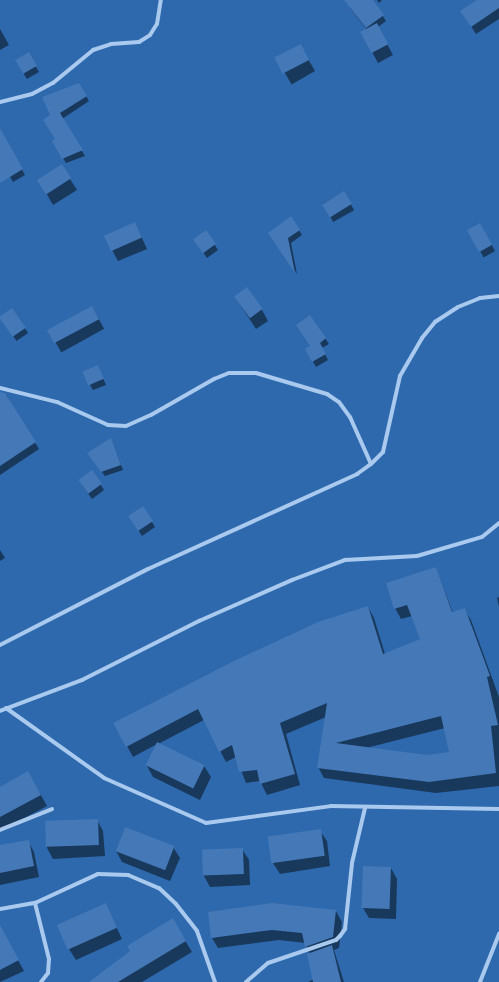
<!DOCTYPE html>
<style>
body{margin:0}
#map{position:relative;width:499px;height:982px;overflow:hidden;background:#1b4f8f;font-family:Lato,sans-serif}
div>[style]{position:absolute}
.green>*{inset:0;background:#2e69ad;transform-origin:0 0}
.shadow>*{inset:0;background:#0007;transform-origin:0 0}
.building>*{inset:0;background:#4478b7;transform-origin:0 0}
.minor>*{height:4px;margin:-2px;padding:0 2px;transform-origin:2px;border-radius:2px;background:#a9c9ee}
span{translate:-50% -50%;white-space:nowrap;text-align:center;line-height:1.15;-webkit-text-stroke:3.5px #1b4f8f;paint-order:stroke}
</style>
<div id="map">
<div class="green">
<i style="left:0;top:0;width:499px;height:982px"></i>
</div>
<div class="shadow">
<i style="clip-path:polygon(350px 0,372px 0,386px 21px,378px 27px,393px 55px,378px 63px,362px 33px,367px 30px,350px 8px)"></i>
<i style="clip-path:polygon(377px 0,382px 0,379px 3px)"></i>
<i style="clip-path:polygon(479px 0,499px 0,499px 19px,476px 34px,467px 20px)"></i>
<i style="clip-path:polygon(0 29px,9px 45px,0 50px)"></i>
<i style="left:300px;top:45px;width:30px;height:27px;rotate:60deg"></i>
<i style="left:28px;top:53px;width:22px;height:14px;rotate:60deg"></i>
<i style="clip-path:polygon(79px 84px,89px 101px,62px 119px,85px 156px,66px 163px,53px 141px,56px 140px,51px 116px)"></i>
<i style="clip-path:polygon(9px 146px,25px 175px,13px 182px,0 159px,0 151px)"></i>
<i style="clip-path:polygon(61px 165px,77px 190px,53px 205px,45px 191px)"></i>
<i style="left:344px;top:192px;width:21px;height:24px;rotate:61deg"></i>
<i style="clip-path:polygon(135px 223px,147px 249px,118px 261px,112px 250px)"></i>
<i style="left:480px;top:224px;width:31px;height:13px;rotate:61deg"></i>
<i style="clip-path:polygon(299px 230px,302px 235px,291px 243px,297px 274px,273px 238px)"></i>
<i style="clip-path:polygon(206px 232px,218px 250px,207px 258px,198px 245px)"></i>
<i style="clip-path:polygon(235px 297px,262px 310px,268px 321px,256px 329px)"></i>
<i style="left:92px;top:307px;width:25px;height:49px;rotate:61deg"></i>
<i style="left:12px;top:310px;width:28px;height:14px;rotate:55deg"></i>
<i style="clip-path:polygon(310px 316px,329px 344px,322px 348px,328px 360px,316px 367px,306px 349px,311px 346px)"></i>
<i style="clip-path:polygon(100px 372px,106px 385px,93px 390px,90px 385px)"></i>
<i style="clip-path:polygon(6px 395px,39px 449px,0 475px,0 399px)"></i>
<i style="clip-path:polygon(111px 439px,123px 470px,105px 476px,92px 459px)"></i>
<i style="clip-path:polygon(92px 471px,104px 490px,92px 499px,82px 485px)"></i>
<i style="clip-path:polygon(133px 522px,152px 522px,155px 527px,142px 536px)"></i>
<i style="clip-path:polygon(0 550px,5px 558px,0 561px)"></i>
<i style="clip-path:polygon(evenodd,436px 568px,453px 613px,464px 609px,471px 620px,499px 697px,499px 786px,436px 793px,324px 778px,318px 767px,326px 717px,286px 734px,300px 785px,267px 795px,260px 781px,246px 783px,236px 757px,226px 762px,204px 720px,158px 744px,204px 766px,211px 777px,200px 800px,153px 777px,147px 766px,157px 744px,133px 757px,127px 746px,368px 607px,374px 618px,385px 654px,421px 639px,412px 616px,401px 619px,395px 608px,436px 568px,445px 728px,451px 753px,427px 756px,366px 748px,445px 728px)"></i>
<i style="clip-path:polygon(499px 597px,499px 607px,497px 598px)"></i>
<i style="clip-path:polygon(28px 772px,47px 806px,0 831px,0 788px)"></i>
<i style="clip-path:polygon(97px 820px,103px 831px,105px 856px,53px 859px,47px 848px,46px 823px)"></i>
<i style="clip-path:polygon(125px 828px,173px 847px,180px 858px,170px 881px,122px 862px,116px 851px)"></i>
<i style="clip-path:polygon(320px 831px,327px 841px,330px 866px,280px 874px,273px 863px)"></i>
<i style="clip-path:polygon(28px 841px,34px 852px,39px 877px,0 885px,0 846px)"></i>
<i style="clip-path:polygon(242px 849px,249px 860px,250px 885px,210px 887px,204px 876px,203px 851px)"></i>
<i style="clip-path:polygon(391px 868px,397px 879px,396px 919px,369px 918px,363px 908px)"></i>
<i style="clip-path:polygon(106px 905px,122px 939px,76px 960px,69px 949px)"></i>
<i style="clip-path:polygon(336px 911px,342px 922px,339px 948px,334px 950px,344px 982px,308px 982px,314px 979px,310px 954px,305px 943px,279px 940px,218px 948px,212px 938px)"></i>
<i style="clip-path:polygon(172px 919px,192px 952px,142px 982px,91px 982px)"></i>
<i style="clip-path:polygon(6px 938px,24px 971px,0 982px,0 941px)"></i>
</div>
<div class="building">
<i style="clip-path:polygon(344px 0,373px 0,384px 15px,366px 28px)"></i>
<i style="clip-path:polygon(477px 0,499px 0,499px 8px,471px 27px,460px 11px)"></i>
<i style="left:377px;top:23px;width:24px;height:19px;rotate:62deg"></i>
<i style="left:301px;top:44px;width:18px;height:30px;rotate:63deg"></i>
<i style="left:29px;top:52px;width:16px;height:16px;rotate:60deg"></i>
<i style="clip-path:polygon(79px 83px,87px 96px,60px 113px,83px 150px,62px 159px,52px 141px,55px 139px,43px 120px,50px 115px,42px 97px)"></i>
<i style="clip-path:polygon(0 128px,23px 169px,0 183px)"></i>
<i style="left:62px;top:164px;width:17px;height:30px;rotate:57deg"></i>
<i style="left:344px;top:191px;width:15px;height:26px;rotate:58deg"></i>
<i style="clip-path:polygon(291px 216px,300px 230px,288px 238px,295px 273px,268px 233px)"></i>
<i style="left:135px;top:222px;width:17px;height:34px;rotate:66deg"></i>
<i style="left:480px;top:223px;width:25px;height:15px;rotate:61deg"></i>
<i style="left:206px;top:230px;width:17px;height:16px;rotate:54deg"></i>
<i style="left:247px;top:287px;width:27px;height:16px;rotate:54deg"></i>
<i style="left:92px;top:306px;width:15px;height:51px;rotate:62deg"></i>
<i style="left:12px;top:308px;width:24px;height:16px;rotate:55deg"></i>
<i style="clip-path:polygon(310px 315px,326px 338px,320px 343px,326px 354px,312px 362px,305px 349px,310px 346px,296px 325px)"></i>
<i style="left:98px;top:365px;width:15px;height:17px;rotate:67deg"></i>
<i style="clip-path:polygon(0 392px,5px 393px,36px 442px,0 466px)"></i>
<i style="clip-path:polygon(111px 438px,121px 465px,101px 472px,87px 453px)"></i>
<i style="left:92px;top:470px;width:17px;height:17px;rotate:54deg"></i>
<i style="left:143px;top:506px;width:18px;height:18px;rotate:56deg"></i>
<i style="clip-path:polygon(evenodd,436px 567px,452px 612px,465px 608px,490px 676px,487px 677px,498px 725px,491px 726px,496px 773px,429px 782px,317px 768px,327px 703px,280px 723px,295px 774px,260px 784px,257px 770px,239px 772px,232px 745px,219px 752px,198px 709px,126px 747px,113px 723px,236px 660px,318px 622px,368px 606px,383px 654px,420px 639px,407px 605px,394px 609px,386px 583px,436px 567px,441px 716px,449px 752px,427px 755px,336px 743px,441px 716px)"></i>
<i style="left:157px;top:742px;width:53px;height:26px;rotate:26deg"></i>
<i style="clip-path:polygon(28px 771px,41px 795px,0 817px,0 787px)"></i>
<i style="left:98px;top:819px;width:26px;height:53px;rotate:88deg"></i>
<i style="left:125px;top:827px;width:53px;height:26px;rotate:21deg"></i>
<i style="left:321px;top:829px;width:27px;height:54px;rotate:82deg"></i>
<i style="clip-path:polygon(29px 840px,34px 866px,0 873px,0 845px)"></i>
<i style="left:243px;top:848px;width:26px;height:41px;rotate:88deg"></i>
<i style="left:363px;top:866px;width:28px;height:42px;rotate:2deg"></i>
<i style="left:106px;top:903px;width:27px;height:54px;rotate:66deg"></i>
<i style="clip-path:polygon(272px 903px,336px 910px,333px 937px,305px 947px,302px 933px,272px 930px,211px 938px,208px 912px)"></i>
<i style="clip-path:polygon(173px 918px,186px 941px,118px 982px,89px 982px,130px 951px,127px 946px)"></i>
<i style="clip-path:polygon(0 925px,19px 960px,0 970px)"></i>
<i style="clip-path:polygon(332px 945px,341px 982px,313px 982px,307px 954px)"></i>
</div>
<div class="minor">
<i style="left:0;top:102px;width:33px;rotate:-14deg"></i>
<i style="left:32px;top:94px;width:24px;rotate:-28deg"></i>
<i style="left:53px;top:83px;width:52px;rotate:-39.5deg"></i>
<i style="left:93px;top:50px;width:19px;rotate:-18deg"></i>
<i style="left:111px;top:44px;width:28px;rotate:-4deg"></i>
<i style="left:139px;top:42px;width:13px;rotate:-32deg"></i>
<i style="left:150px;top:35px;width:13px;rotate:-58deg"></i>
<i style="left:157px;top:24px;width:24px;rotate:-81deg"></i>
<i style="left:0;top:388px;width:59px;rotate:13.8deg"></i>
<i style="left:57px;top:402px;width:56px;rotate:24.3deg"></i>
<i style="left:108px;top:425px;width:18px;rotate:3deg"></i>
<i style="left:126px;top:426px;width:27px;rotate:-24deg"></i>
<i style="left:151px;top:415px;width:73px;rotate:-29.7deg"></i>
<i style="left:214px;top:379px;width:16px;rotate:-22deg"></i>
<i style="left:229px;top:373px;width:27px"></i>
<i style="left:256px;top:373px;width:74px;rotate:16.5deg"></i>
<i style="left:327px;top:394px;width:14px;rotate:34deg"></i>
<i style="left:339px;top:402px;width:19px;rotate:54deg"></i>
<i style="left:350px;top:417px;width:51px;rotate:65.9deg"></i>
<i style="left:0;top:645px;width:166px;rotate:-27.2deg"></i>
<i style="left:148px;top:569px;width:230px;rotate:-24.4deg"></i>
<i style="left:357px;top:474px;width:17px;rotate:-36deg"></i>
<i style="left:371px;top:464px;width:17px;rotate:-45deg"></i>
<i style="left:383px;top:452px;width:78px;rotate:-77.4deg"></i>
<i style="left:400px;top:376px;width:44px;rotate:-59.9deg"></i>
<i style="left:422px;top:338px;width:21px;rotate:-51deg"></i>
<i style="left:435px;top:322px;width:27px;rotate:-33deg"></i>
<i style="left:458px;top:307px;width:24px;rotate:-22deg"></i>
<i style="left:480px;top:298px;width:19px;rotate:-6deg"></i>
<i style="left:6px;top:708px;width:120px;rotate:35.5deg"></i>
<i style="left:104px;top:778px;width:111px;rotate:23.8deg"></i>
<i style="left:206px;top:823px;width:126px;rotate:-7.7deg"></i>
<i style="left:331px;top:806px;width:168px;rotate:1deg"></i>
<i style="left:0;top:711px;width:88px;rotate:-20.7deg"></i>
<i style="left:82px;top:680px;width:131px;rotate:-26.8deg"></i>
<i style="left:199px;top:621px;width:102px;rotate:-23.8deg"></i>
<i style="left:292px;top:580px;width:57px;rotate:-20.7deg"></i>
<i style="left:345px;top:560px;width:72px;rotate:-3.2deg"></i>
<i style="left:417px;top:556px;width:68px;rotate:-16.3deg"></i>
<i style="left:482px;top:537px;width:22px;rotate:-39deg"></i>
<i style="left:0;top:830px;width:56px;rotate:-22deg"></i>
<i style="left:35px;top:903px;width:58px;rotate:76deg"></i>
<i style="left:49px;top:959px;width:14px;rotate:94deg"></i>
<i style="left:48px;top:973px;width:11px;rotate:128deg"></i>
<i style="left:0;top:909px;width:36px;rotate:-10deg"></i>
<i style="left:35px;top:903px;width:69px;rotate:-24.7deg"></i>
<i style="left:98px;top:874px;width:30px;rotate:2deg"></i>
<i style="left:128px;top:875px;width:34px;rotate:23deg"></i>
<i style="left:159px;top:888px;width:23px;rotate:43deg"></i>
<i style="left:176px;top:904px;width:34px;rotate:52deg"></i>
<i style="left:197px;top:931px;width:54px;rotate:70.6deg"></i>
<i style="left:246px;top:982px;width:29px;rotate:-41deg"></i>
<i style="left:268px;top:963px;width:72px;rotate:-18.7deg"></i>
<i style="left:336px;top:940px;width:6px;rotate:-45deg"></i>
<i style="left:340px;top:936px;width:9px;rotate:-54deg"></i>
<i style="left:345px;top:929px;width:66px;rotate:-83.9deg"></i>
<i style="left:352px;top:863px;width:57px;rotate:-76.7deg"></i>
<i style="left:480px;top:982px;width:52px;rotate:-68.4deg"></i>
</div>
</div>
